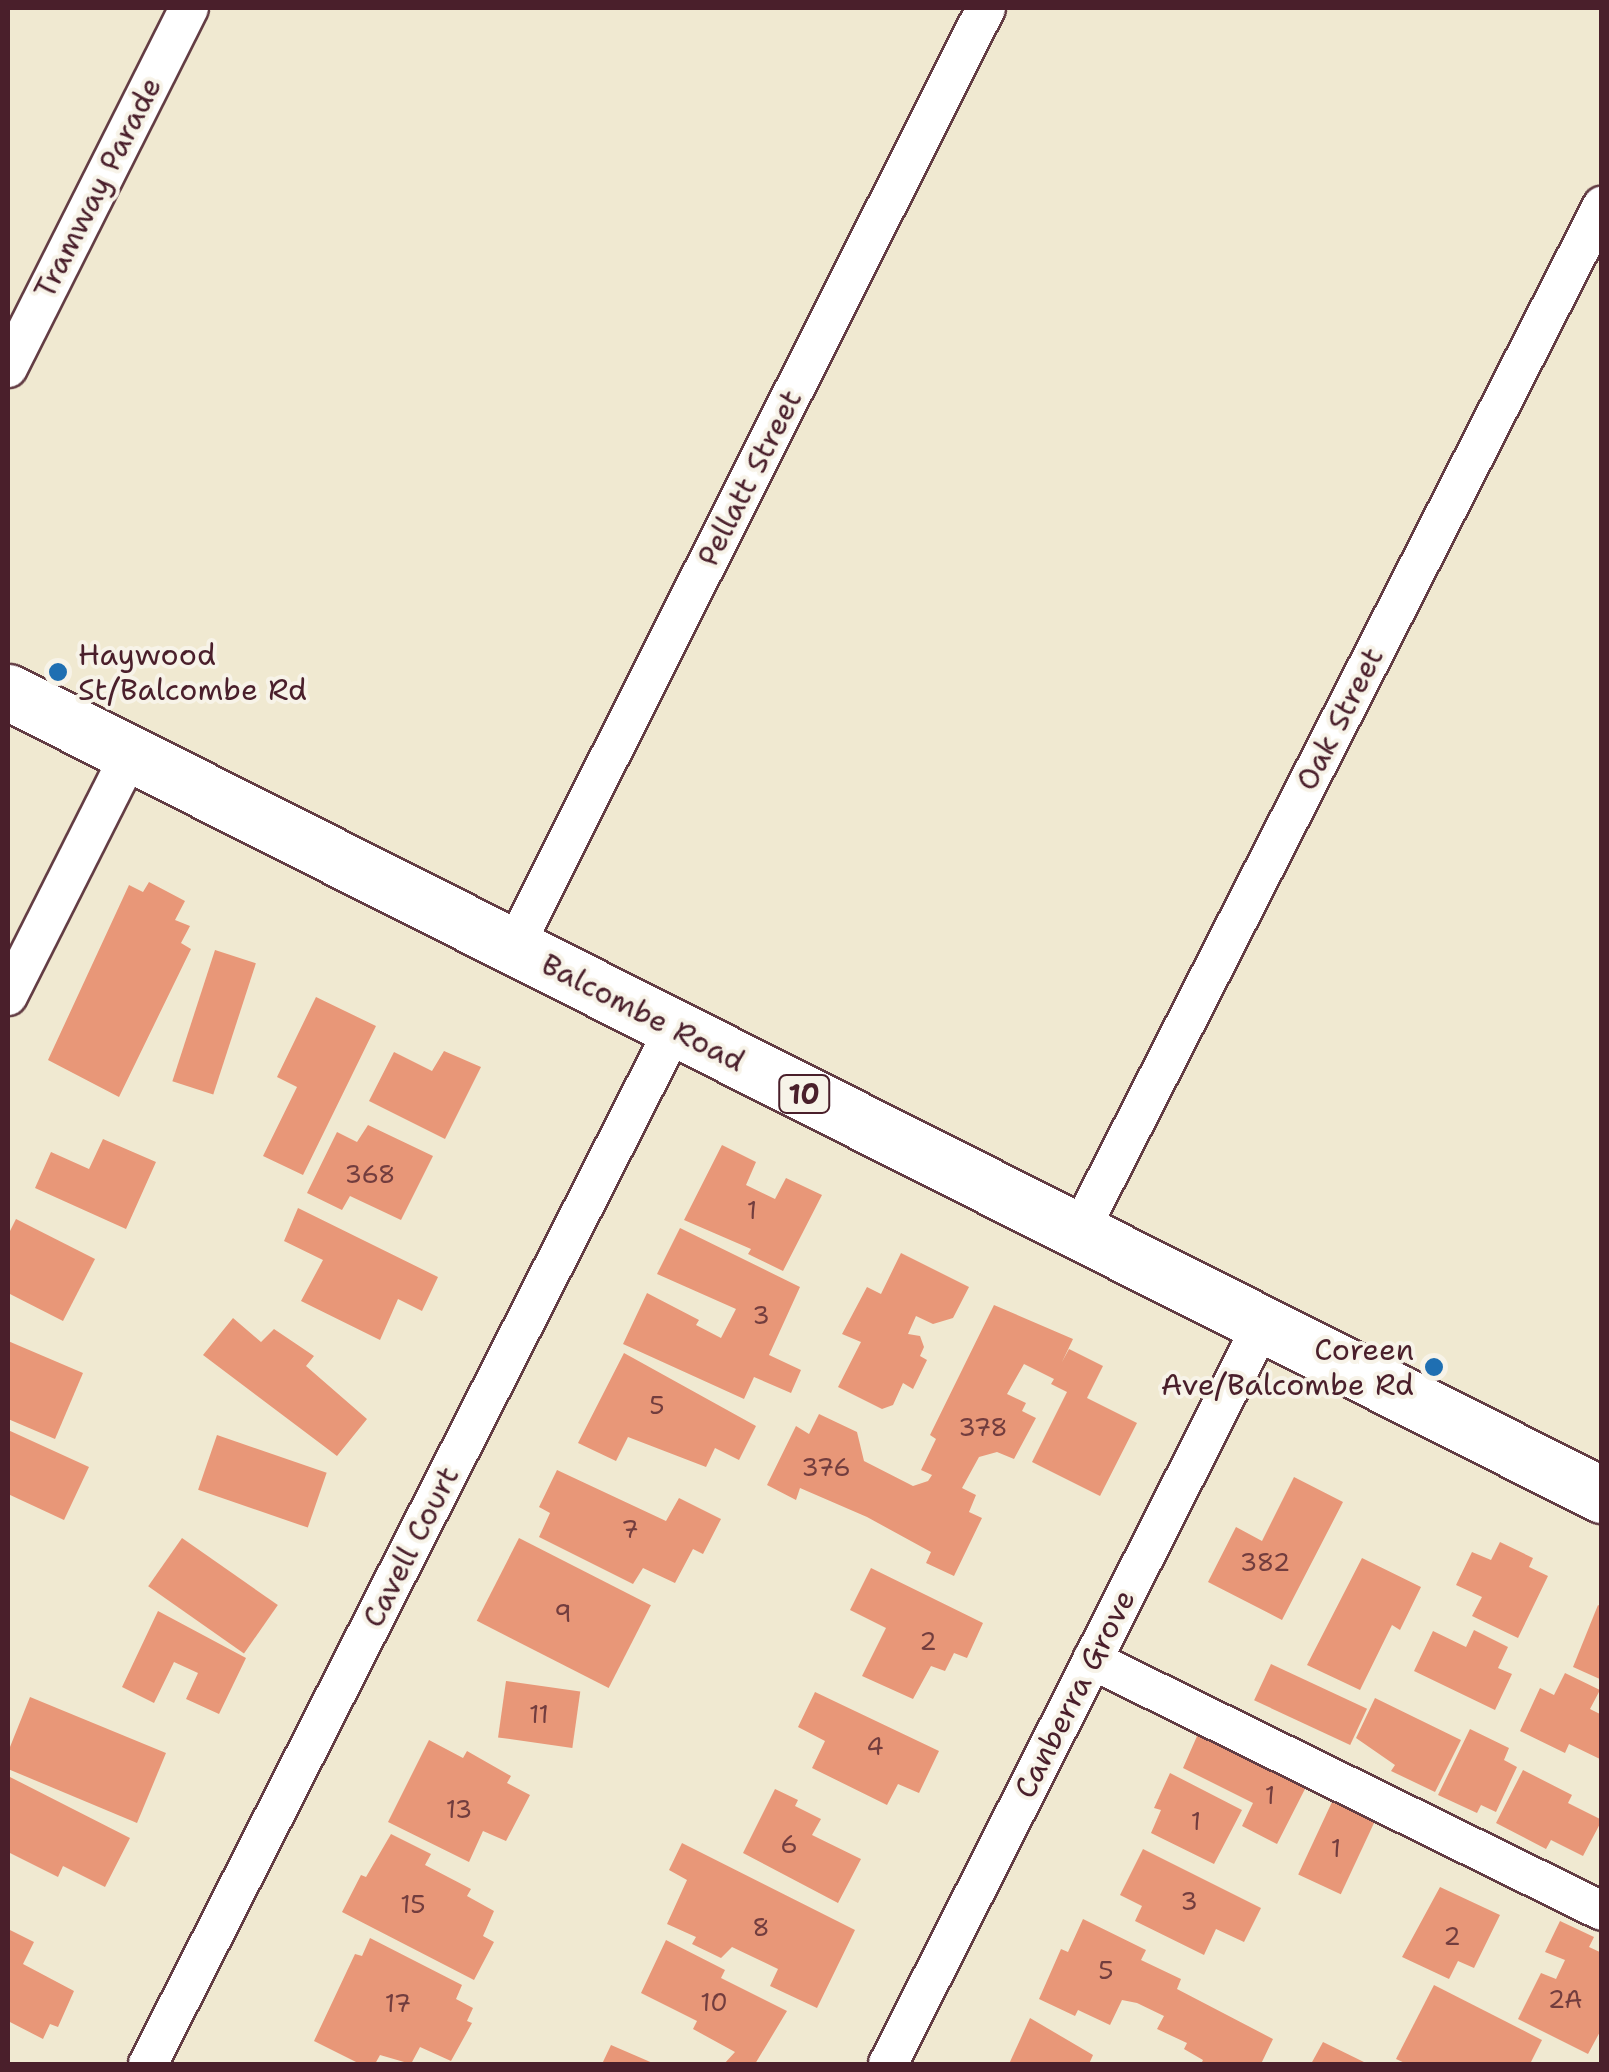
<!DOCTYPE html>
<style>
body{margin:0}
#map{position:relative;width:1609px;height:2072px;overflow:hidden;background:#f0e9d1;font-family:"Shantell Sans",sans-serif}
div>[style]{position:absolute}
.building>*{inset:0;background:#e89778;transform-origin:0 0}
.roads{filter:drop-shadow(2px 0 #633d44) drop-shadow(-2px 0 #633d44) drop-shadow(0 2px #633d44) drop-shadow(0 -2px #633d44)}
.street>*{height:38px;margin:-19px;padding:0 19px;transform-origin:19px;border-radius:19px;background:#fff}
.primary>*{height:55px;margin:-27.5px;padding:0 27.5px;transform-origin:27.5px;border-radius:27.5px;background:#fff}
.dots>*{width:28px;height:28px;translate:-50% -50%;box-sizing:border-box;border:5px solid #f7f3e8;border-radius:50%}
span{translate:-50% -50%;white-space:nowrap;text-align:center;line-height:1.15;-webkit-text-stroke:8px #f7f3e8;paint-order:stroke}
.number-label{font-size:25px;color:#723d3e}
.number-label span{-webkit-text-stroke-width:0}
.shield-label span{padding:2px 8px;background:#f7f3e8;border:2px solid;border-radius:8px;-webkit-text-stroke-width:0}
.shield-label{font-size:28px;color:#4a1f2b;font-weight:700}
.street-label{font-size:30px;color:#4a1f2b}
.poi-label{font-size:30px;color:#4a1f2b}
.left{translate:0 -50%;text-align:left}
.right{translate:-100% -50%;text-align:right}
.frame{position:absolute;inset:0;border:10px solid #4a1f2b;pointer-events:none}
</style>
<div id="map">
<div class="building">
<i style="clip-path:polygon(149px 882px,185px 901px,175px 920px,190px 926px,181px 943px,191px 949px,119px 1097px,48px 1060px,129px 885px,143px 892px)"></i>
<i style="left:215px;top:950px;width:43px;height:138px;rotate:18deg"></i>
<i style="clip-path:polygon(316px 997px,376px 1026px,303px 1175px,263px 1156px,297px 1087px,277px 1077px)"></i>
<i style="clip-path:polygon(444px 1051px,481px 1067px,445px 1139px,369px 1101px,394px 1052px,432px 1071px)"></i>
<i style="clip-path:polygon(368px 1125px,433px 1156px,401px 1220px,350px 1196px,342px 1210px,307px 1193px,337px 1132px,357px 1142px)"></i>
<i style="clip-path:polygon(103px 1139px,156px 1162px,126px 1229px,35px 1188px,51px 1152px,89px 1169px)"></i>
<i style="clip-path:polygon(722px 1145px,756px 1162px,746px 1185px,775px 1199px,786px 1178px,822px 1195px,783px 1271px,748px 1254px,751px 1249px,684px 1220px)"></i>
<i style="clip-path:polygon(298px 1208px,438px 1277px,422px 1311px,398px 1299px,380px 1340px,301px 1301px,323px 1260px,284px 1241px)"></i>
<i style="clip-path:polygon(16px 1219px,95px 1259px,63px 1321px,8px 1293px,8px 1235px)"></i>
<i style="clip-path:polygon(680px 1228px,800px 1287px,769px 1355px,801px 1370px,791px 1393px,754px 1377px,744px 1399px,623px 1344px,647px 1293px,699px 1320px,696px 1325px,721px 1338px,736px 1309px,657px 1274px)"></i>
<i style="clip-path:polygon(901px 1253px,969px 1287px,953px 1318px,933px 1324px,916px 1316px,908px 1334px,920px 1336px,924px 1347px,920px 1356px,927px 1360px,913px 1389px,903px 1383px,893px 1405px,882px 1409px,838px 1387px,861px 1342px,842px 1334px,867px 1287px,881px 1294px)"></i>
<i style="clip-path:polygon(994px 1305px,1073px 1339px,1062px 1362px,1069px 1349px,1103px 1366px,1087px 1398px,1137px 1423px,1100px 1496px,1032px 1462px,1067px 1392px,1051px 1384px,1054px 1379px,1024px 1364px,1007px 1394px,1026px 1403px,1022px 1411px,1036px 1418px,1014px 1459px,997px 1452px,979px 1457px,962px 1488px,976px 1495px,969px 1512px,982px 1518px,954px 1576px,926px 1563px,931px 1552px,867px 1517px,800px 1488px,796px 1500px,767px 1485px,796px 1426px,809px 1434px,819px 1414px,857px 1432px,864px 1461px,913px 1486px,928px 1481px,932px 1475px,921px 1470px,936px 1439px,930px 1435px)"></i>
<i style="clip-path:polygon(233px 1318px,261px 1342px,274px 1329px,314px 1356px,306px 1366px,367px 1419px,337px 1456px,203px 1355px)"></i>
<i style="clip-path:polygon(8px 1341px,83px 1373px,55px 1439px,8px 1419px)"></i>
<i style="clip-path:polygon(624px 1353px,756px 1426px,739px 1460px,715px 1448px,706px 1467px,628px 1437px,616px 1461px,578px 1443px)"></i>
<i style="clip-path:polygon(8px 1430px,89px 1467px,64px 1520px,8px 1494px)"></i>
<i style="left:217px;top:1435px;width:116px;height:58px;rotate:19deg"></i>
<i style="clip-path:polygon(557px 1470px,666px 1521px,679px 1498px,721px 1519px,703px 1554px,693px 1549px,675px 1583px,643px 1568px,633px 1584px,539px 1537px,550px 1513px,539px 1507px)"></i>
<i style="clip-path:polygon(1294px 1477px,1343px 1502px,1282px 1620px,1208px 1582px,1236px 1527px,1262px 1541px)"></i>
<i style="left:182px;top:1538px;width:117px;height:59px;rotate:35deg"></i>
<i style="left:519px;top:1538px;width:148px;height:93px;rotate:27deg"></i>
<i style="clip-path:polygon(1500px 1542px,1533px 1558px,1529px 1567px,1548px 1576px,1518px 1638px,1472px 1616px,1482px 1597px,1456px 1585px,1472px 1552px,1491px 1560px)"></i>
<i style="clip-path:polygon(1362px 1558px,1421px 1587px,1400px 1630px,1392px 1625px,1360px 1690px,1307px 1665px)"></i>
<i style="clip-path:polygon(871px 1568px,983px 1623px,967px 1658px,954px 1653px,945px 1671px,931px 1666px,913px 1699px,862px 1676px,886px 1628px,850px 1610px)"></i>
<i style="clip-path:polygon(1598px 1605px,1602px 1607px,1602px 1680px,1573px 1667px)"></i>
<i style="clip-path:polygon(158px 1611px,246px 1658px,219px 1714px,186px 1699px,198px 1673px,174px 1662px,154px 1703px,122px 1687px)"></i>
<i style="clip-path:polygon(1474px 1630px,1508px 1647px,1498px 1668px,1512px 1674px,1495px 1710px,1414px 1671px,1433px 1631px,1466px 1647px)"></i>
<i style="left:1271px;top:1664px;width:106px;height:40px;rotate:25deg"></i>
<i style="clip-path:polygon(1565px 1673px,1600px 1690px,1590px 1709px,1602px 1715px,1602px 1760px,1569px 1744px,1565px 1753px,1520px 1731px,1540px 1688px,1554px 1695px)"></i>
<i style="left:506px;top:1681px;width:75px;height:57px;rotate:8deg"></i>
<i style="clip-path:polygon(815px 1692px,939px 1751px,919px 1793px,898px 1784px,887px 1805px,812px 1768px,825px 1741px,798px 1727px)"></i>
<i style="clip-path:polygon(30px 1697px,166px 1753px,137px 1823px,8px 1769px,8px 1752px)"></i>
<i style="clip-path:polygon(1375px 1698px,1461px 1740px,1435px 1792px,1391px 1771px,1395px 1765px,1356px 1738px)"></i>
<i style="clip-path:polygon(1470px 1729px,1509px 1748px,1504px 1760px,1517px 1767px,1496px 1812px,1481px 1805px,1477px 1813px,1438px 1795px)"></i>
<i style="clip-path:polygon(1198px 1734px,1306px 1787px,1277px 1844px,1242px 1826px,1253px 1803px,1183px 1768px)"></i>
<i style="clip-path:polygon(429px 1740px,463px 1758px,467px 1751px,511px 1776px,507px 1783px,530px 1795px,506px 1841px,483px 1831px,469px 1862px,388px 1822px)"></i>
<i style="clip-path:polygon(1523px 1770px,1572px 1795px,1568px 1803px,1602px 1820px,1583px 1856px,1551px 1840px,1546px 1849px,1496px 1823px)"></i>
<i style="clip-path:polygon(1170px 1773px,1242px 1810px,1214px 1864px,1151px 1833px,1161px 1810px,1154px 1808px)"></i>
<i style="clip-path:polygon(8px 1776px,130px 1838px,105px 1887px,63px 1866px,58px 1877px,8px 1852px)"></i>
<i style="clip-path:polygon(775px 1789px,798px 1800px,795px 1806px,821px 1819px,812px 1835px,861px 1859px,838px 1903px,743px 1853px)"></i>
<i style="left:1332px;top:1802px;width:47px;height:80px;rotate:25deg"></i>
<i style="clip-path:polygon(391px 1834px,431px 1854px,425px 1865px,471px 1889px,467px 1896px,494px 1911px,483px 1936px,494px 1942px,474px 1980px,342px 1912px,361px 1875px,366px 1877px)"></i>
<i style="clip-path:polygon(682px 1843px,855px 1930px,817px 2008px,770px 1986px,778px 1969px,732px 1947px,721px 1958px,692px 1944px,696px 1937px,667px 1924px,687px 1880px,669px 1870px)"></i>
<i style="clip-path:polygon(1143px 1849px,1261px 1908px,1244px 1942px,1216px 1929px,1204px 1955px,1135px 1921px,1142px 1906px,1120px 1895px)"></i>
<i style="clip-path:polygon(1440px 1887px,1500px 1915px,1474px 1968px,1458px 1961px,1449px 1979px,1402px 1957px)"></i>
<i style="clip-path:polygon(1083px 1919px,1146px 1950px,1141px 1960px,1181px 1979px,1177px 1989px,1273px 2039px,1261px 2064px,1201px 2064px,1203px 2060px,1184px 2049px,1187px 2043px,1157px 2029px,1164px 2016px,1137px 2003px,1122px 2000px,1110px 2025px,1078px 2010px,1075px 2016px,1039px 1999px,1061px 1949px,1068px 1952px)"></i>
<i style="clip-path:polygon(1560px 1921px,1594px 1937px,1589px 1947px,1602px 1953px,1602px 2028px,1588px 2054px,1518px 2019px,1541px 1973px,1556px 1979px,1565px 1960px,1545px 1952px)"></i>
<i style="clip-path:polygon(8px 1929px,34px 1942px,23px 1964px,74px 1991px,58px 2027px,50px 2024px,43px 2039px,8px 2021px)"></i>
<i style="clip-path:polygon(370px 1938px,462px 1985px,456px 1999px,473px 2008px,467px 2021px,472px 2023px,451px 2061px,420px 2047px,411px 2064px,380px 2055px,375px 2064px,360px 2064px,314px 2041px,355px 1954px,362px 1956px)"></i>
<i style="clip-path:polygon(666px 1940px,725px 1970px,721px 1978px,787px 2011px,755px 2064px,724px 2064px,735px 2052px,693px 2029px,697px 2021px,641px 1993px)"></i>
<i style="clip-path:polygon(1434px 1985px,1542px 2040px,1530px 2064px,1407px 2064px,1396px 2059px)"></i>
<i style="clip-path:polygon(1030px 2018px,1093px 2055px,1089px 2064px,1009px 2064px)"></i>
<i style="clip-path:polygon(1323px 2042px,1368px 2064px,1311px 2064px)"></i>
<i style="clip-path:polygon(611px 2045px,655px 2064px,602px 2064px)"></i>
</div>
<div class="roads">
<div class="street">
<i style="left:8px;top:368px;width:403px;rotate:-63.3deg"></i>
<i style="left:514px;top:947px;width:1051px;rotate:-63.31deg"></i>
<i style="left:8px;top:996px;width:271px;rotate:-63.2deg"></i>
<i style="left:1079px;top:1232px;width:1152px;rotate:-62.99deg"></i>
<i style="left:1092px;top:1660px;width:568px;rotate:26.2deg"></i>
<i style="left:148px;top:2064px;width:1161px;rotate:-63.06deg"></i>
<i style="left:888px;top:2064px;width:828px;rotate:-63.16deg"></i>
</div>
<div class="primary">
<i style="left:8px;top:692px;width:1785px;rotate:26.74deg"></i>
</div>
</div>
<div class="dots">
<i style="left:58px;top:672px;background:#1f6fb2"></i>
<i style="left:1434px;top:1367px;background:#1f6fb2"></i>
</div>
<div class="number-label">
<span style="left:370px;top:1174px">368</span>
<span style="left:752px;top:1210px">1</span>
<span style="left:761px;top:1315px">3</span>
<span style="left:657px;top:1405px">5</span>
<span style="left:983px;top:1427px">378</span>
<span style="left:826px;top:1467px">376</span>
<span style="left:630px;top:1529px">7</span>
<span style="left:1265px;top:1562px">382</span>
<span style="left:563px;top:1613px">9</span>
<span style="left:928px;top:1641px">2</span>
<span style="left:539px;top:1714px">11</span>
<span style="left:875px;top:1746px">4</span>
<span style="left:1270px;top:1795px">1</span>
<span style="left:459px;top:1809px">13</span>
<span style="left:1196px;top:1821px">1</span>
<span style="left:789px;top:1844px">6</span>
<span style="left:1336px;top:1848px">1</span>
<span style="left:1189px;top:1901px">3</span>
<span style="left:413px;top:1904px">15</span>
<span style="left:761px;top:1927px">8</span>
<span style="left:1452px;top:1936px">2</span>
<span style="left:1106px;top:1970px">5</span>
<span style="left:1565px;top:1999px">2A</span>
<span style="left:714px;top:2002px">10</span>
<span style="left:398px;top:2003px">17</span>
</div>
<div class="shield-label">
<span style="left:804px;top:1094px">10</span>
</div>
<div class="street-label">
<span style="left:98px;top:188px;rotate:-63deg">Tramway Parade</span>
<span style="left:750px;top:478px;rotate:-63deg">Pellatt Street</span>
<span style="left:1340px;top:719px;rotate:-63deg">Oak Street</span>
<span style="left:643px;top:1013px;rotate:27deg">Balcombe Road</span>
<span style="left:411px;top:1547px;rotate:-63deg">Cavell Court</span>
<span style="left:1075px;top:1694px;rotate:-63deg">Canberra Grove</span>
</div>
<div class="poi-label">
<span class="left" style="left:78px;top:672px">Haywood<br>St/Balcombe Rd</span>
<span class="right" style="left:1414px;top:1367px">Coreen<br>Ave/Balcombe Rd</span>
</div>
<div class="frame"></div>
</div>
